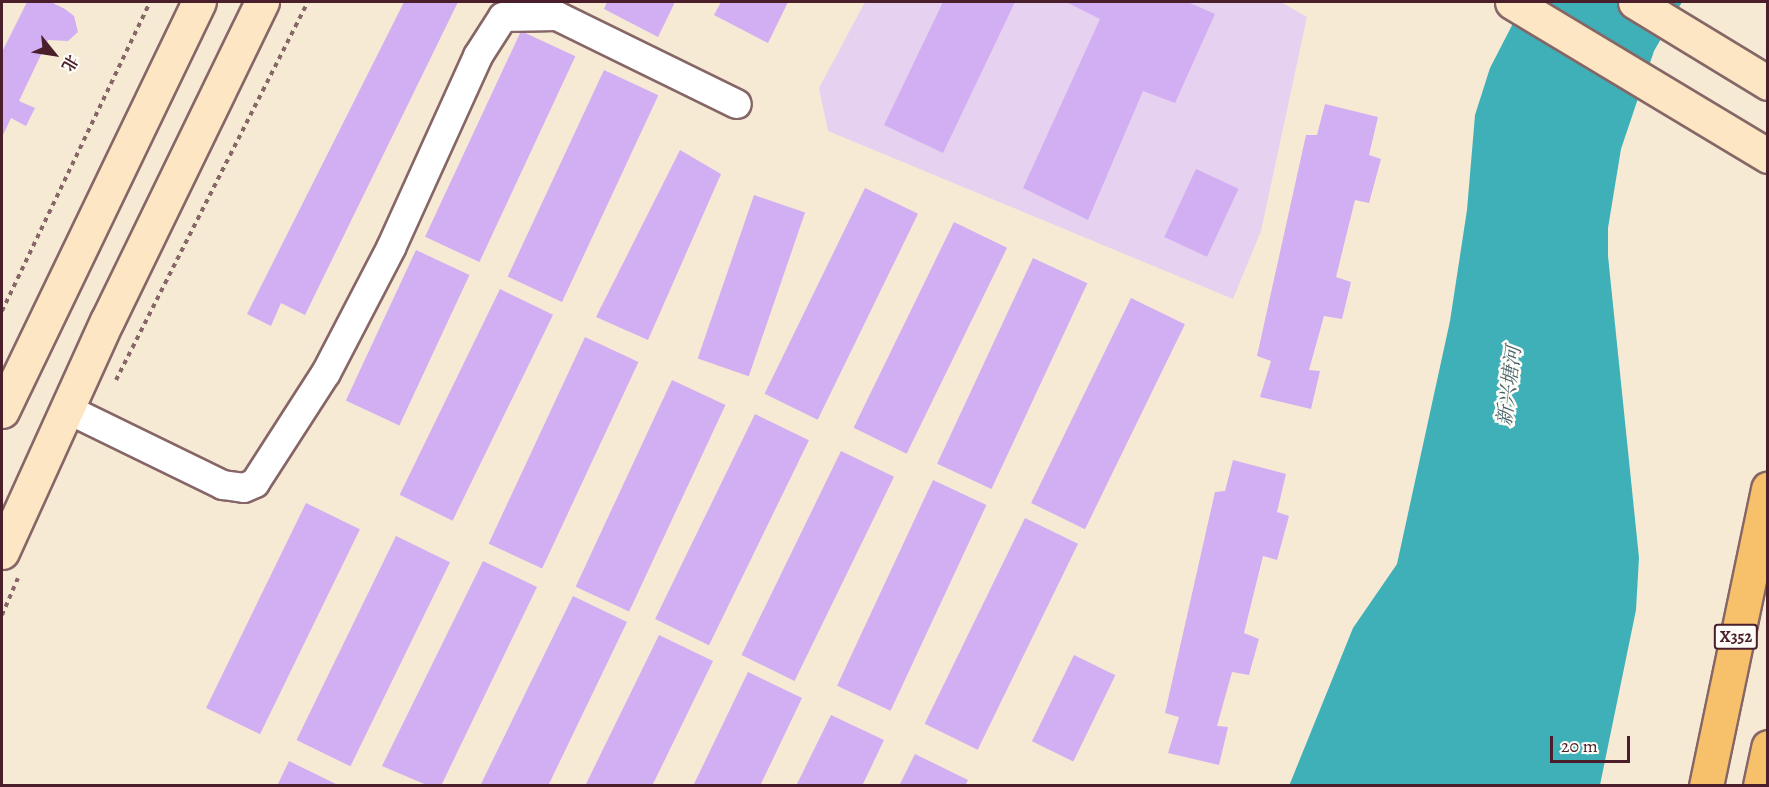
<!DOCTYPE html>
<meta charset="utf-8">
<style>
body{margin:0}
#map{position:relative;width:1769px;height:787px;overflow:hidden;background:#f6ead5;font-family:Alegreya,"Noto Serif SC",serif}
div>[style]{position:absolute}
.built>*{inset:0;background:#e6d2f0}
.water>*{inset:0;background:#3fb0b7}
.building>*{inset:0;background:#d2aff2;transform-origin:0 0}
.path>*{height:4px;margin-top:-2px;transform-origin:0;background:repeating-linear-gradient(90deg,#866666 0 4.5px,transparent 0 9px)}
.roads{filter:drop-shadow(2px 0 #866666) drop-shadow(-2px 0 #866666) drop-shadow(0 2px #866666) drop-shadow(0 -2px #866666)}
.street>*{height:28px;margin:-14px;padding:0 14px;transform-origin:14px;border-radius:14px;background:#fff}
.secondary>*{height:33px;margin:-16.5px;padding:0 16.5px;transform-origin:16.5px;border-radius:16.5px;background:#fce6c4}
.primary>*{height:33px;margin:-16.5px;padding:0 16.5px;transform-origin:16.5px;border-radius:16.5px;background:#f7c06b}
span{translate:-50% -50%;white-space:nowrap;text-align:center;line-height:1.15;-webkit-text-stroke:5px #fdfcf7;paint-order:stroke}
.shield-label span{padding:2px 4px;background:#fdfcf7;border:2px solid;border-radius:4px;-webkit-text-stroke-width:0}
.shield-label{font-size:16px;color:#4a1f2b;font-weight:700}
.water-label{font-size:20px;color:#45606a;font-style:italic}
.frame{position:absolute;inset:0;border:3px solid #4a1f2b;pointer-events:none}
.north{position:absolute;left:24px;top:24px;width:60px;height:60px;-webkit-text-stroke:4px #fdfcf7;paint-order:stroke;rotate:120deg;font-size:16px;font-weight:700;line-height:24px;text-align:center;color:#4a1f2b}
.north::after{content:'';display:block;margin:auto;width:21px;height:27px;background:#4a1f2b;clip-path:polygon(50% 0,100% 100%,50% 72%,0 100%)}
.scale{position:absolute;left:1550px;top:736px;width:80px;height:27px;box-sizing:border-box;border:3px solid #4a1f2b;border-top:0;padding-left:8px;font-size:18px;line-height:21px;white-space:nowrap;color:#4a1f2b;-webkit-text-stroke:4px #fdfcf7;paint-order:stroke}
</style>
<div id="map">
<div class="built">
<i style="clip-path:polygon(865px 2px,1281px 2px,1307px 17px,1261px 231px,1233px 299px,828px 131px,819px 88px)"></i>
</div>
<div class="water">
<i style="clip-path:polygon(1524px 2px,1682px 2px,1654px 51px,1621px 149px,1608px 228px,1608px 256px,1639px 558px,1636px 610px,1600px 785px,1289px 786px,1353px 628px,1397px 564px,1450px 321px,1467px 210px,1475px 115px,1490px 68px)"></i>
</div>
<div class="building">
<i style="clip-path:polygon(27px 2px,51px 2px,65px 9px,74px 16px,78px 32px,68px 41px,48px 40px,19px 101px,35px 108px,26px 126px,11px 118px,2px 137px,2px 52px)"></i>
<i style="clip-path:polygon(404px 2px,458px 2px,305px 315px,281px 303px,271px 326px,247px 314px)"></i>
<i style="clip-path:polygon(607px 2px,675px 2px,658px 37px,604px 9px)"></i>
<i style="clip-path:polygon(721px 2px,788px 2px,768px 43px,714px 15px)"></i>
<i style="clip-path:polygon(943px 2px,1015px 2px,943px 153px,884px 125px)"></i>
<i style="clip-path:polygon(1066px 2px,1188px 2px,1215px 14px,1175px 103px,1143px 91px,1088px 220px,1023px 188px,1100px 19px)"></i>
<i style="left:521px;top:31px;width:60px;height:227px;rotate:25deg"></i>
<i style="left:604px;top:70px;width:60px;height:228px;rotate:25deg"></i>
<i style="clip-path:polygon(1325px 104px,1378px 117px,1369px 155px,1381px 159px,1369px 203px,1355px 200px,1336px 277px,1351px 282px,1342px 319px,1324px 316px,1309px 370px,1320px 371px,1311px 409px,1260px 397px,1271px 361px,1257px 356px,1306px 135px,1317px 135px)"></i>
<i style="clip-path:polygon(680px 150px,721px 174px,648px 340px,596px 317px)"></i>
<i style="left:1196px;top:169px;width:47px;height:75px;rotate:25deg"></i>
<i style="left:865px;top:188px;width:59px;height:229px;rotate:26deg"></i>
<i style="left:754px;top:195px;width:54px;height:173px;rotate:19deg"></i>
<i style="left:954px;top:222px;width:59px;height:229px;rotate:26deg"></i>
<i style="left:416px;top:250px;width:59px;height:166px;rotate:25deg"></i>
<i style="left:1033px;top:258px;width:60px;height:227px;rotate:25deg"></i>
<i style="left:500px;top:289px;width:59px;height:229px;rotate:26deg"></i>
<i style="left:1131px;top:298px;width:60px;height:228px;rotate:26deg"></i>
<i style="left:585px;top:337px;width:59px;height:228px;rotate:25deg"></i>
<i style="left:672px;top:380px;width:59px;height:228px;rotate:25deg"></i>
<i style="left:755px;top:414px;width:60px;height:228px;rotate:26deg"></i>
<i style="left:841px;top:451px;width:59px;height:227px;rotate:26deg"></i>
<i style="clip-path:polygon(1233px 460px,1286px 474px,1277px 512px,1289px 516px,1277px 560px,1263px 556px,1244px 633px,1259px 639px,1249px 675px,1232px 672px,1217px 726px,1228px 727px,1219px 765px,1168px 753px,1179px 717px,1165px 713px,1215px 492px,1225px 491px)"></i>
<i style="left:933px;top:480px;width:59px;height:227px;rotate:25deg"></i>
<i style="left:306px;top:503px;width:60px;height:228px;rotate:26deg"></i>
<i style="left:1025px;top:518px;width:59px;height:229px;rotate:26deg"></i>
<i style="left:396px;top:536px;width:60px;height:227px;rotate:26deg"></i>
<i style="clip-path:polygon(483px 561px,537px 587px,441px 786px,429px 786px,382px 766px)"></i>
<i style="clip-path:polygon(573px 596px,627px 622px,548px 786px,480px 786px)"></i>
<i style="clip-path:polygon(659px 635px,713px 661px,652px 786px,585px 786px)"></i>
<i style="left:1074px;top:655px;width:46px;height:96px;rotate:26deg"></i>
<i style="clip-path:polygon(748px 672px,802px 698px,760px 786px,693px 786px)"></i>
<i style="clip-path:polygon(831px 715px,884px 740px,862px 786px,796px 786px)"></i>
<i style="clip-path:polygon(915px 754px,968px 780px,965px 786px,899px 786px)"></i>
<i style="clip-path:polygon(289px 761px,340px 786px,277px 786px)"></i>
</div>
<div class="path">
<i style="left:2px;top:311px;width:343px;rotate:-64.4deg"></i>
<i style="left:116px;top:380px;width:424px;rotate:-63.1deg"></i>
<i style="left:2px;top:615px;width:40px;rotate:-66.6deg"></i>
</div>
<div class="roads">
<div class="street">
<i style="left:67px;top:409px;width:174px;rotate:26deg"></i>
<i style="left:223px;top:485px;width:21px;rotate:8deg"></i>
<i style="left:244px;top:488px;width:12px;rotate:-24deg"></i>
<i style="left:255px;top:483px;width:131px;rotate:-57.2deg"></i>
<i style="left:326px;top:373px;width:141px;rotate:-62.5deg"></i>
<i style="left:391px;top:248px;width:211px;rotate:-65.6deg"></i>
<i style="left:478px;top:56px;width:46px;rotate:-57.3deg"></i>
<i style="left:503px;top:17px;width:54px;rotate:-1.1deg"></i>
<i style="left:557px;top:16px;width:200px;rotate:26.1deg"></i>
</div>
<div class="secondary">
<i style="left:1512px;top:2px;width:299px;rotate:31deg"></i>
<i style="left:1635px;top:2px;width:156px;rotate:31.3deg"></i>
<i style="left:2px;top:411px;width:454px;rotate:-64.3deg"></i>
<i style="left:2px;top:552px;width:254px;rotate:-65.6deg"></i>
<i style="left:107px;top:321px;width:355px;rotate:-64.1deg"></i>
</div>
<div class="primary">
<i style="left:1706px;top:786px;width:304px;rotate:-78.2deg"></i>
<i style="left:1760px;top:786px;width:40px;rotate:-78deg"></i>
</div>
</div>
<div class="shield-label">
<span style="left:1736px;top:637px">X352</span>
</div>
<div class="water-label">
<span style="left:1509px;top:386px;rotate:-83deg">新兴塘河</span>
</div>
<div class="frame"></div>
<div class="north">北</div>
<div class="scale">20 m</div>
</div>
